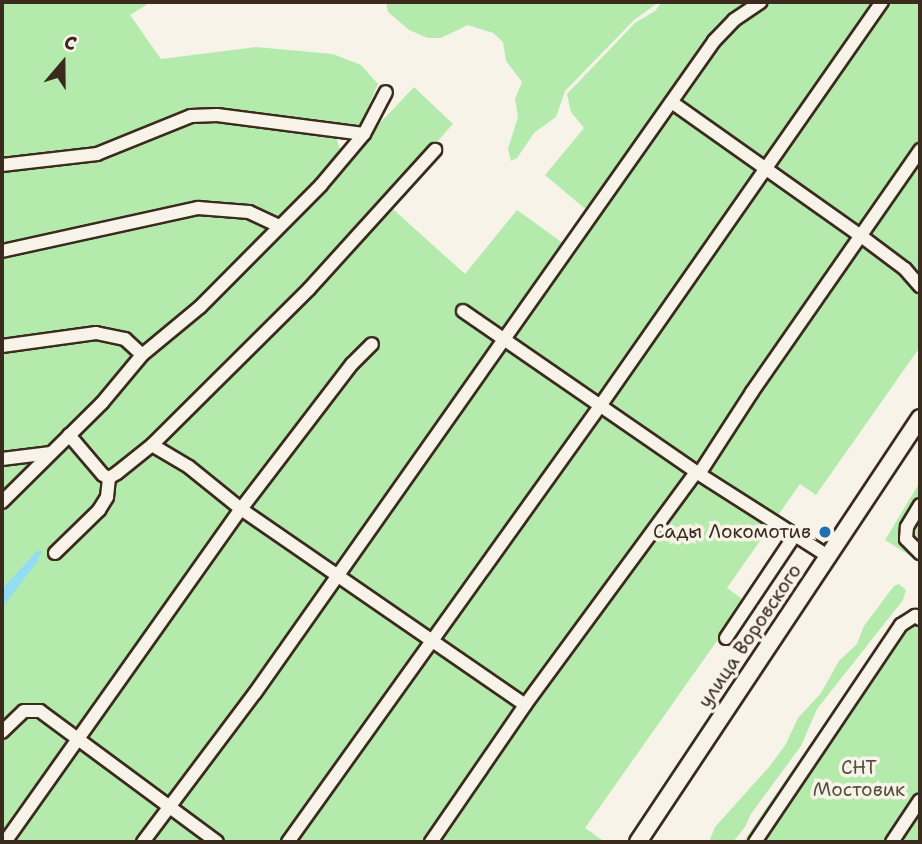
<!DOCTYPE html>
<meta charset="utf-8">
<style>
body{margin:0}
#map{position:relative;width:922px;height:844px;overflow:hidden;background:#f7f3e8;font-family:"Shantell Sans",sans-serif}
div>[style]{position:absolute}
.green>*{inset:0;background:#b4ebad}
.water>*{inset:0;background:#93ddf4}
.roads{filter:drop-shadow(2px 0 #3b2a1e) drop-shadow(-2px 0 #3b2a1e) drop-shadow(0 2px #3b2a1e) drop-shadow(0 -2px #3b2a1e)}
.minor>*{height:12px;margin:-6px;padding:0 6px;transform-origin:6px;border-radius:6px;background:#f7f3e8}
.major>*{height:16px;margin:-8px;padding:0 8px;transform-origin:8px;border-radius:8px;background:#f7f3e8}
.dots>*{width:19px;height:19px;translate:-50% -50%;box-sizing:border-box;border:4px solid #f7f3e8;border-radius:50%}
span{translate:-50% -50%;white-space:nowrap;text-align:center;line-height:1.15;-webkit-text-stroke:7px #f7f3e8;paint-order:stroke}
.poi-label{font-size:19px;color:#3b2a1e}
.right{translate:-100% -50%;text-align:right}
.street-label{font-size:19px;color:#3b2a1e}
.park-label{font-size:19px;color:#53513b}
.frame{position:absolute;inset:0;border:4px solid #3b2a1e;pointer-events:none}
.north{position:absolute;left:28px;top:28px;width:70px;height:70px;-webkit-text-stroke:5px #f7f3e8;paint-order:stroke;rotate:20deg;font-size:19px;font-weight:700;line-height:28px;text-align:center;color:#3b2a1e}
.north::after{content:'';display:block;margin:auto;width:24px;height:32px;background:#3b2a1e;clip-path:polygon(50% 0,100% 100%,50% 72%,0 100%)}
</style>
<div id="map">
<div class="green">
<i style="clip-path:polygon(2px 2px,151px 2px,130px 15px,161px 59px,256px 47px,333px 54px,361px 65px,378px 84px,359px 128px,217px 108px,174px 116px,79px 152px,2px 160px)"></i>
<i style="clip-path:polygon(386px 2px,659px 2px,634px 20px,565px 91px,556px 117px,534px 133px,517px 158px,511px 161px,508px 149px,518px 117px,515px 99px,522px 82px,506px 61px,503px 42px,493px 33px,468px 25px,441px 38px,428px 38px,409px 30px,388px 12px)"></i>
<i style="clip-path:polygon(662px 2px,920px 2px,920px 347px,816px 495px,800px 484px,727px 588px,745px 601px,585px 828px,605px 842px,2px 842px,2px 169px,86px 162px,115px 154px,186px 123px,208px 119px,335px 132px,341px 154px,347px 158px,414px 87px,453px 124px,384px 201px,465px 274px,517px 210px,567px 246px,590px 213px,545px 175px,584px 128px,571px 112px,567px 94px,635px 23px,655px 11px)"></i>
<i style="clip-path:polygon(920px 482px,920px 562px,885px 540px)"></i>
<i style="clip-path:polygon(899px 584px,906px 590px,903px 600px,817px 709px,801px 746px,751px 814px,745px 827px,733px 842px,709px 842px,715px 827px,769px 767px,786px 744px,798px 718px,821px 693px,839px 661px,857px 644px,864px 626px,894px 586px)"></i>
<i style="clip-path:polygon(913px 610px,920px 615px,920px 842px,743px 842px,899px 615px)"></i>
</div>
<div class="water">
<i style="clip-path:polygon(37px 551px,42px 551px,37px 562px,2px 608px,2px 589px)"></i>
</div>
<div class="roads">
<div class="minor">
<i style="left:673px;top:103px;width:230px;rotate:35.3deg"></i>
<i style="left:861px;top:236px;width:55px;rotate:36.9deg"></i>
<i style="left:905px;top:269px;width:23px;rotate:49deg"></i>
<i style="left:2px;top:165px;width:96px;rotate:-6.6deg"></i>
<i style="left:97px;top:154px;width:101px;rotate:-22deg"></i>
<i style="left:191px;top:116px;width:26px;rotate:-2deg"></i>
<i style="left:217px;top:115px;width:148px;rotate:7.4deg"></i>
<i style="left:2px;top:251px;width:201px;rotate:-12.4deg"></i>
<i style="left:198px;top:208px;width:51px;rotate:4.5deg"></i>
<i style="left:249px;top:212px;width:33px;rotate:25deg"></i>
<i style="left:463px;top:311px;width:283px;rotate:34.6deg"></i>
<i style="left:696px;top:472px;width:156px;rotate:32.5deg"></i>
<i style="left:2px;top:346px;width:95px;rotate:-7.9deg"></i>
<i style="left:96px;top:333px;width:30px;rotate:12deg"></i>
<i style="left:125px;top:339px;width:23px;rotate:43deg"></i>
<i style="left:69px;top:435px;width:52px;rotate:49.6deg"></i>
<i style="left:103px;top:475px;width:7px;rotate:27deg"></i>
<i style="left:109px;top:478px;width:9px;rotate:-32deg"></i>
<i style="left:117px;top:473px;width:45px;rotate:-38.7deg"></i>
<i style="left:152px;top:445px;width:221px;rotate:-44.8deg"></i>
<i style="left:309px;top:289px;width:188px;rotate:-47.8deg"></i>
<i style="left:152px;top:445px;width:43px;rotate:30.7deg"></i>
<i style="left:189px;top:467px;width:67px;rotate:38.9deg"></i>
<i style="left:241px;top:509px;width:345px;rotate:34.6deg"></i>
<i style="left:2px;top:459px;width:49px;rotate:-7deg"></i>
<i style="left:699px;top:474px;width:98px;rotate:-57.1deg"></i>
<i style="left:752px;top:392px;width:295px;rotate:-55.2deg"></i>
<i style="left:2px;top:502px;width:141px;rotate:-44.7deg"></i>
<i style="left:102px;top:403px;width:62px;rotate:-50.2deg"></i>
<i style="left:142px;top:355px;width:75px;rotate:-39.6deg"></i>
<i style="left:200px;top:307px;width:172px;rotate:-45.2deg"></i>
<i style="left:321px;top:185px;width:67px;rotate:-49.9deg"></i>
<i style="left:364px;top:134px;width:47px;rotate:-62.4deg"></i>
<i style="left:920px;top:505px;width:26px;rotate:121deg"></i>
<i style="left:907px;top:527px;width:12px;rotate:95deg"></i>
<i style="left:906px;top:539px;width:20px;rotate:45deg"></i>
<i style="left:55px;top:553px;width:62px;rotate:-44.3deg"></i>
<i style="left:99px;top:510px;width:15px;rotate:-58deg"></i>
<i style="left:107px;top:497px;width:19px;rotate:-84deg"></i>
<i style="left:726px;top:638px;width:124px;rotate:-56.2deg"></i>
<i style="left:2px;top:732px;width:30px;rotate:-44deg"></i>
<i style="left:24px;top:711px;width:16px"></i>
<i style="left:40px;top:711px;width:220px;rotate:36.5deg"></i>
<i style="left:5px;top:842px;width:408px;rotate:-54.7deg"></i>
<i style="left:241px;top:509px;width:183px;rotate:-52.6deg"></i>
<i style="left:352px;top:364px;width:28px;rotate:-45deg"></i>
<i style="left:143px;top:842px;width:186px;rotate:-53.1deg"></i>
<i style="left:255px;top:693px;width:797px;rotate:-54.85deg"></i>
<i style="left:714px;top:41px;width:29px;rotate:-46deg"></i>
<i style="left:734px;top:20px;width:32px;rotate:-34deg"></i>
<i style="left:288px;top:842px;width:536px;rotate:-54.41deg"></i>
<i style="left:600px;top:406px;width:493px;rotate:-55.1deg"></i>
<i style="left:431px;top:842px;width:166px;rotate:-55.5deg"></i>
<i style="left:525px;top:705px;width:289px;rotate:-53.7deg"></i>
<i style="left:755px;top:842px;width:262px;rotate:-56.1deg"></i>
<i style="left:901px;top:625px;width:17px;rotate:-33deg"></i>
<i style="left:915px;top:616px;width:6px;rotate:31deg"></i>
<i style="left:892px;top:842px;width:50px;rotate:-56.3deg"></i>
</div>
<div class="major">
<i style="left:638px;top:842px;width:509px;rotate:-56.37deg"></i>
</div>
</div>
<div class="dots">
<i style="left:825px;top:532px;background:#1f6fb2"></i>
</div>
<div class="poi-label">
<span class="right" style="left:811px;top:532px">Сады Локомотив</span>
</div>
<div class="street-label">
<span style="left:750px;top:636px;rotate:-56deg">улица Воровского</span>
</div>
<div class="park-label">
<span style="left:859px;top:779px">СНТ<br>Мостовик</span>
</div>
<div class="frame"></div>
<div class="north">С</div>
</div>
